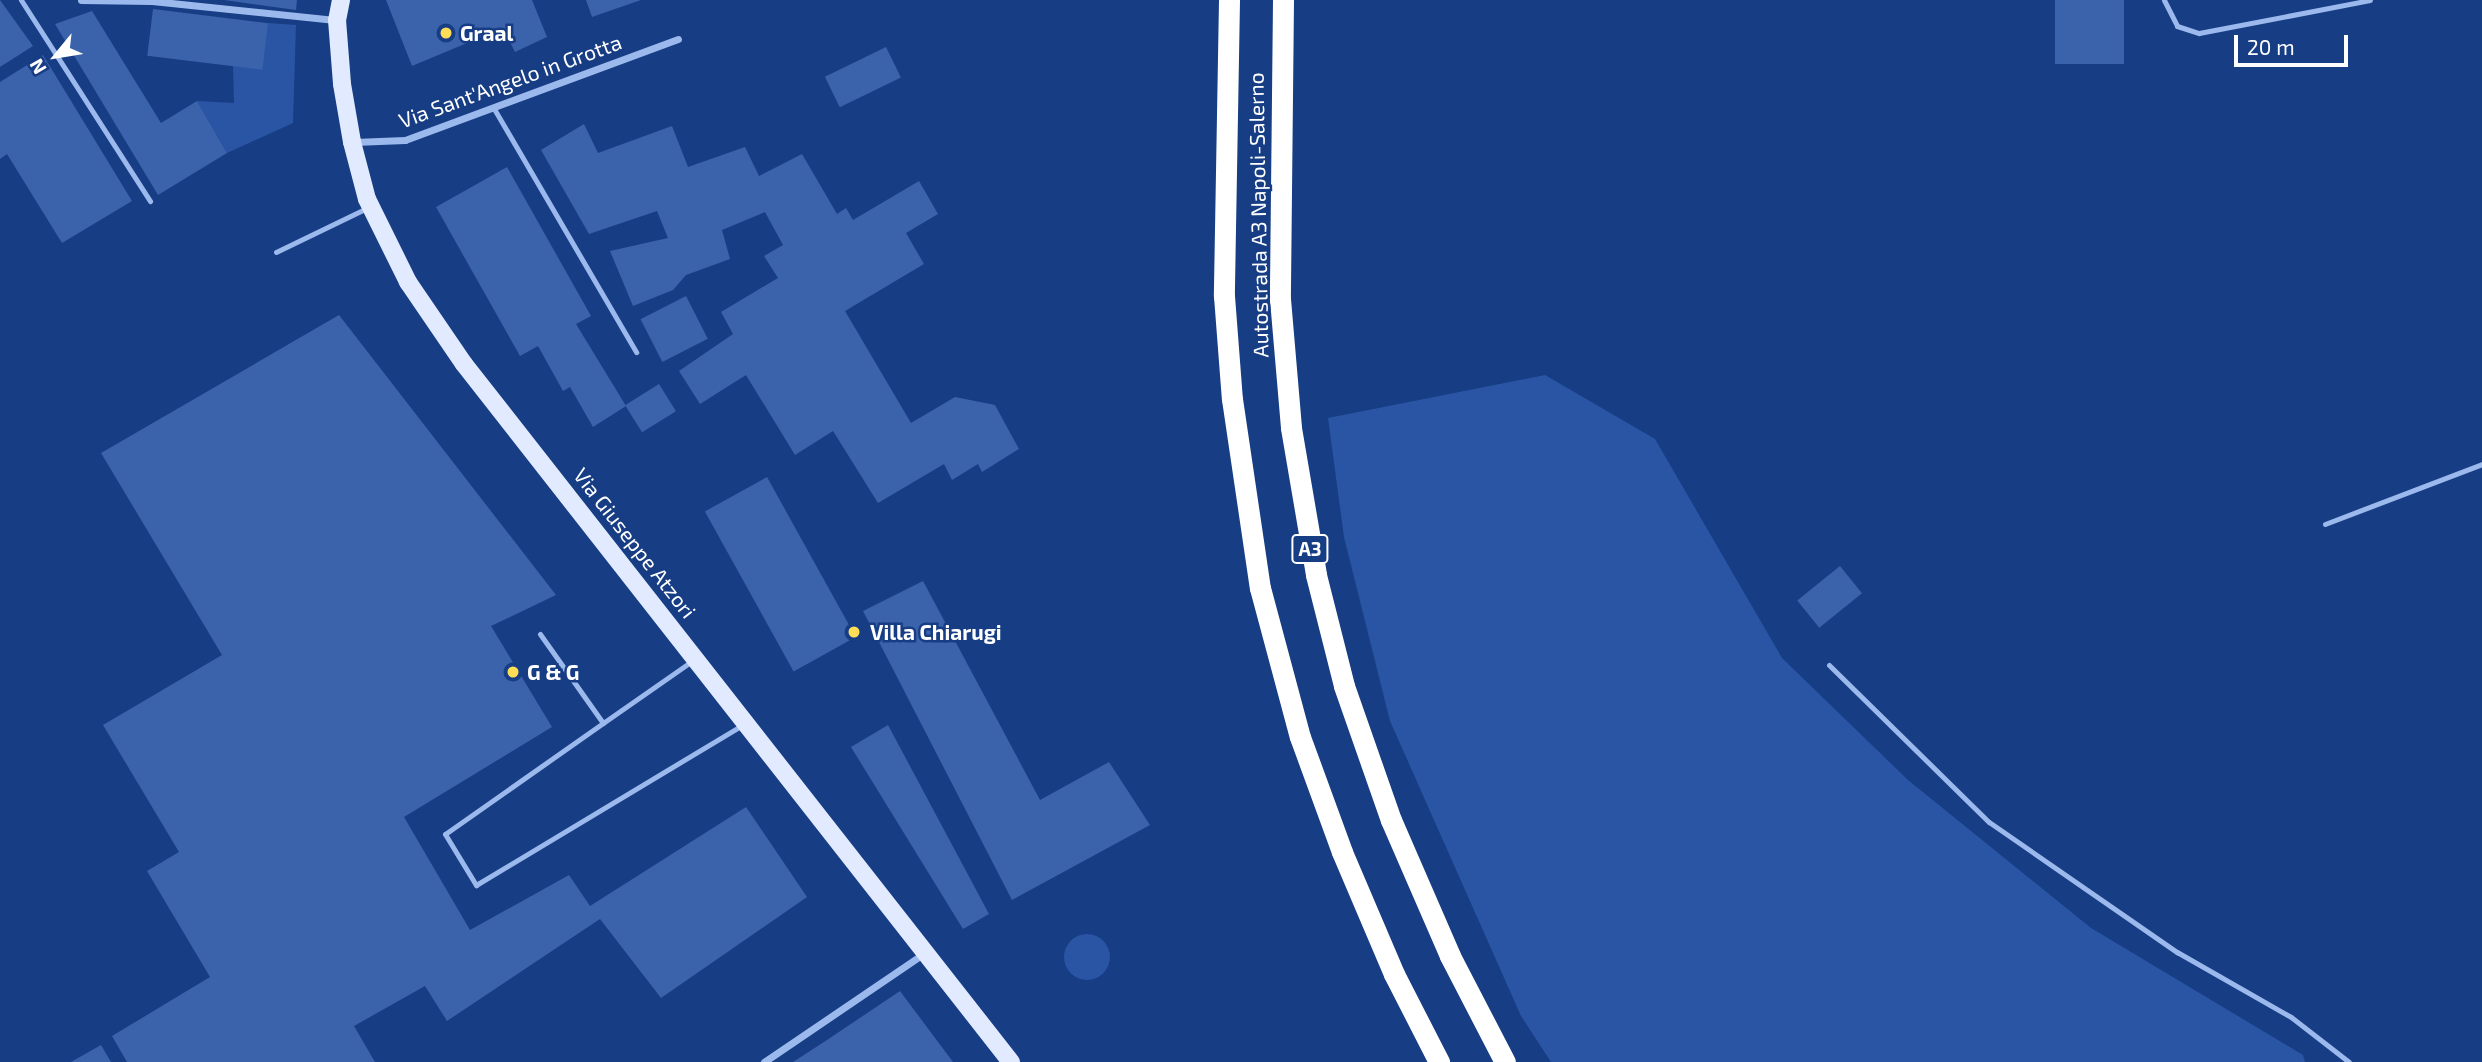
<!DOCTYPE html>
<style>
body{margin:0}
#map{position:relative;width:2482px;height:1062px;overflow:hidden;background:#173d84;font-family:"Exo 2",sans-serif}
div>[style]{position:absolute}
.green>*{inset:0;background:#2955a4}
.round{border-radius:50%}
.building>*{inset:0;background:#3b63ac;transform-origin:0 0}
.service>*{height:5px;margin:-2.5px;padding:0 2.5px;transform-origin:2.5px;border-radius:2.5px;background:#9cb9ed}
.minor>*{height:7px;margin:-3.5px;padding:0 3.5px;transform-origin:3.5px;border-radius:3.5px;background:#9cb9ed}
.primary>*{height:18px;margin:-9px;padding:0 9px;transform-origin:9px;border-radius:9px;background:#e1eaff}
.motorway>*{height:21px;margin:-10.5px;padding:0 10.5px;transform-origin:10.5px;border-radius:10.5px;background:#fff}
.dots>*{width:19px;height:19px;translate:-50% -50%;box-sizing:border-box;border:4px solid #173d84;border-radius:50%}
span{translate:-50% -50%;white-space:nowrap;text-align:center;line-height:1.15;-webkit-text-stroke:5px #173d84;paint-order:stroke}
.shield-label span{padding:2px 5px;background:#173d84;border:2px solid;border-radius:5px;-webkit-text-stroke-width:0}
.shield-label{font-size:19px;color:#fff;font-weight:700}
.poi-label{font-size:21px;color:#fff;font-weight:700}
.left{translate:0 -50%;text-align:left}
.street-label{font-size:21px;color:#fff}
.north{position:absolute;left:21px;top:21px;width:70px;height:70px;-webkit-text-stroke:5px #173d84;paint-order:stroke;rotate:240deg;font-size:19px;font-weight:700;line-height:28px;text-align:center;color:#fff}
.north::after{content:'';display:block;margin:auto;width:24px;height:32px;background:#fff;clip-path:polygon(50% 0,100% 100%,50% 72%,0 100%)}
.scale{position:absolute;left:2234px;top:35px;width:114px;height:32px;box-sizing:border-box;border:4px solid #fff;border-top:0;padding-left:9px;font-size:21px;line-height:24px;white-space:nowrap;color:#fff;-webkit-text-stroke:5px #173d84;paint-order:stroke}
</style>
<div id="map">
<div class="green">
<i style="clip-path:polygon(268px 23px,296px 25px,293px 123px,227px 153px,197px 101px,234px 103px,233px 66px,262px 69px)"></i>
<i style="clip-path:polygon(1545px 375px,1655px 439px,1782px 658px,1908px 780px,2091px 928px,2303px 1055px,2305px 1062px,1551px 1062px,1521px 1016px,1390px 721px,1344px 537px,1328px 418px)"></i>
<i class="round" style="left:1064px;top:934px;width:46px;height:46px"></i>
</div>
<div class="building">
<i style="clip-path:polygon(0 0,33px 46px,0 67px)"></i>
<i style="clip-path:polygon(224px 0,297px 0,296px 10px)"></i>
<i style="clip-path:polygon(386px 0,532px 0,547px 37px,515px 52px,503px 28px,412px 66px)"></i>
<i style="clip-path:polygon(586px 0,641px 0,592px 17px)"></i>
<i style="left:2055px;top:0;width:69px;height:64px"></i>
<i style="left:153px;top:9px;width:116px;height:47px;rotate:7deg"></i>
<i style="clip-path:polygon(92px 11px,161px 123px,197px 101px,227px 153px,158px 195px,55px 24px)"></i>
<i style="left:886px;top:47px;width:34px;height:68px;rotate:64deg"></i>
<i style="clip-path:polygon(43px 55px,132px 201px,62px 243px,7px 154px,0 159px,0 82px)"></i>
<i style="clip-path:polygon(584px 124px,598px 153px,672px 126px,688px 167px,745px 147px,759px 176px,802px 154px,837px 214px,846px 208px,853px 220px,919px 181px,938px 214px,906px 233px,924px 264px,845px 311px,911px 423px,955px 397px,995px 405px,1019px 449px,982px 472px,978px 464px,952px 480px,944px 464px,878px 503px,833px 431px,795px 455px,746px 375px,700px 404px,679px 371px,733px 334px,721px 312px,778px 278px,764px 256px,783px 245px,765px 212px,722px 230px,730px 259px,686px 275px,673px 290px,633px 306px,610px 251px,668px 238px,657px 211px,589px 234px,541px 150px)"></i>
<i style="clip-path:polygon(507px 167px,591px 316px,576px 324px,626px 406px,593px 427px,570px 387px,563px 391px,538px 346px,520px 356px,436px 207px)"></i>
<i style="left:686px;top:296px;width:48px;height:51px;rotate:63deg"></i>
<i style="clip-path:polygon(339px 315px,556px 595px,491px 626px,552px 727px,404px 817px,470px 930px,569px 875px,590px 906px,746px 807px,807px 897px,661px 998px,600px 919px,447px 1021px,425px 986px,354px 1026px,375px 1062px,127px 1062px,112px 1036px,210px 977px,147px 871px,179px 852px,103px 725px,222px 655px,101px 453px)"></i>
<i style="left:659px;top:384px;width:32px;height:40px;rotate:58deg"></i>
<i style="left:767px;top:477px;width:183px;height:71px;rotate:61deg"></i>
<i style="left:1840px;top:566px;width:35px;height:55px;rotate:51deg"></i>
<i style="clip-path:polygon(923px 581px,1040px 800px,1109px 762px,1150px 825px,1012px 900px,863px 611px)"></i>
<i style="clip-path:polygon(888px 725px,989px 914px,963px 929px,851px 747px)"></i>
<i style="clip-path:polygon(900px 991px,953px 1062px,793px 1062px,827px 1040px)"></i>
<i style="clip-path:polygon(101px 1045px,111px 1062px,71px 1062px)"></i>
</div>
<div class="service">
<i style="left:21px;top:0;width:239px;rotate:57.3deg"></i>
<i style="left:2164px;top:0;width:29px;rotate:63deg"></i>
<i style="left:2177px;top:26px;width:23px;rotate:18deg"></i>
<i style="left:2199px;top:33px;width:174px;rotate:-10.9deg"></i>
<i style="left:493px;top:107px;width:284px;rotate:59.7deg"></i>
<i style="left:276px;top:252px;width:101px;rotate:-25.8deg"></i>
<i style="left:2325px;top:524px;width:168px;rotate:-20.9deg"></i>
<i style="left:540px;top:634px;width:109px;rotate:54.7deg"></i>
<i style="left:603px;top:723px;width:193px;rotate:144.9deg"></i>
<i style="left:445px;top:834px;width:60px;rotate:58.7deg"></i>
<i style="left:476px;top:885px;width:313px;rotate:-31deg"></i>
<i style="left:1829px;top:665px;width:224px;rotate:44.5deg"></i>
<i style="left:1989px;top:822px;width:229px;rotate:34.7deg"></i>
<i style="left:2177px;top:952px;width:131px;rotate:29.7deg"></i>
<i style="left:2291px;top:1017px;width:73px;rotate:37.8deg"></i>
<i style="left:603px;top:723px;width:108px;rotate:-34.9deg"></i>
</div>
<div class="minor">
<i style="left:81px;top:0;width:71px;rotate:0.8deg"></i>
<i style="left:152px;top:1px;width:184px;rotate:5.9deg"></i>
<i style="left:354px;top:142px;width:51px;rotate:-2.2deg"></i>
<i style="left:405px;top:140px;width:291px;rotate:-20.3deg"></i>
<i style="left:764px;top:1062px;width:192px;rotate:-34.2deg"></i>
</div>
<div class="primary">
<i style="left:341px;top:0;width:20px;rotate:101deg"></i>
<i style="left:337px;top:20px;width:64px;rotate:85.5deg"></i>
<i style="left:342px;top:84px;width:59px;rotate:80.2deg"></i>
<i style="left:352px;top:142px;width:59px;rotate:75.3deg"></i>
<i style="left:367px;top:199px;width:93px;rotate:63.7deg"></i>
<i style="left:408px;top:282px;width:99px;rotate:55.7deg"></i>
<i style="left:464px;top:364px;width:887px;rotate:51.92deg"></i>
</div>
<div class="motorway">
<i style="left:1229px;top:0;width:296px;rotate:91deg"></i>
<i style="left:1224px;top:296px;width:103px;rotate:85.6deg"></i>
<i style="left:1232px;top:399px;width:191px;rotate:81.6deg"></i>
<i style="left:1260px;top:588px;width:154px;rotate:75deg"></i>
<i style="left:1300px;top:737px;width:122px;rotate:69.9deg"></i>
<i style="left:1342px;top:852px;width:133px;rotate:66.9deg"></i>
<i style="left:1394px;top:974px;width:99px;rotate:62.9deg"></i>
<i style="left:1283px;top:0;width:299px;rotate:90.6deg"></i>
<i style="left:1280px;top:299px;width:129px;rotate:85.1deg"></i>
<i style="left:1291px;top:428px;width:149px;rotate:80.3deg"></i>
<i style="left:1316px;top:575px;width:114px;rotate:75.8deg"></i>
<i style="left:1344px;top:686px;width:142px;rotate:70.7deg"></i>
<i style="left:1391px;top:820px;width:148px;rotate:66.5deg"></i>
<i style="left:1450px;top:956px;width:119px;rotate:62.6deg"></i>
</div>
<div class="dots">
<i style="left:446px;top:33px;background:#ffde57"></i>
<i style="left:854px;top:632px;background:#ffde57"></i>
<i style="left:513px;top:672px;background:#ffde57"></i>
</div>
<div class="shield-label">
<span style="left:1310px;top:549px">A3</span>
</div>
<div class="poi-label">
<span class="left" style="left:460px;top:33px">Graal</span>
<span class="left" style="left:870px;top:632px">Villa Chiarugi</span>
<span class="left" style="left:527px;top:672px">G &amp; G</span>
</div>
<div class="street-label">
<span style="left:510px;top:81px;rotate:-20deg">Via Sant'Angelo in Grotta</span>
<span style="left:1258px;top:215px;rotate:-91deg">Autostrada A3 Napoli-Salerno</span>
<span style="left:635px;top:543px;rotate:52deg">Via Giuseppe Atzori</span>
</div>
<div class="north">N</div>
<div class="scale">20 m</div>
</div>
